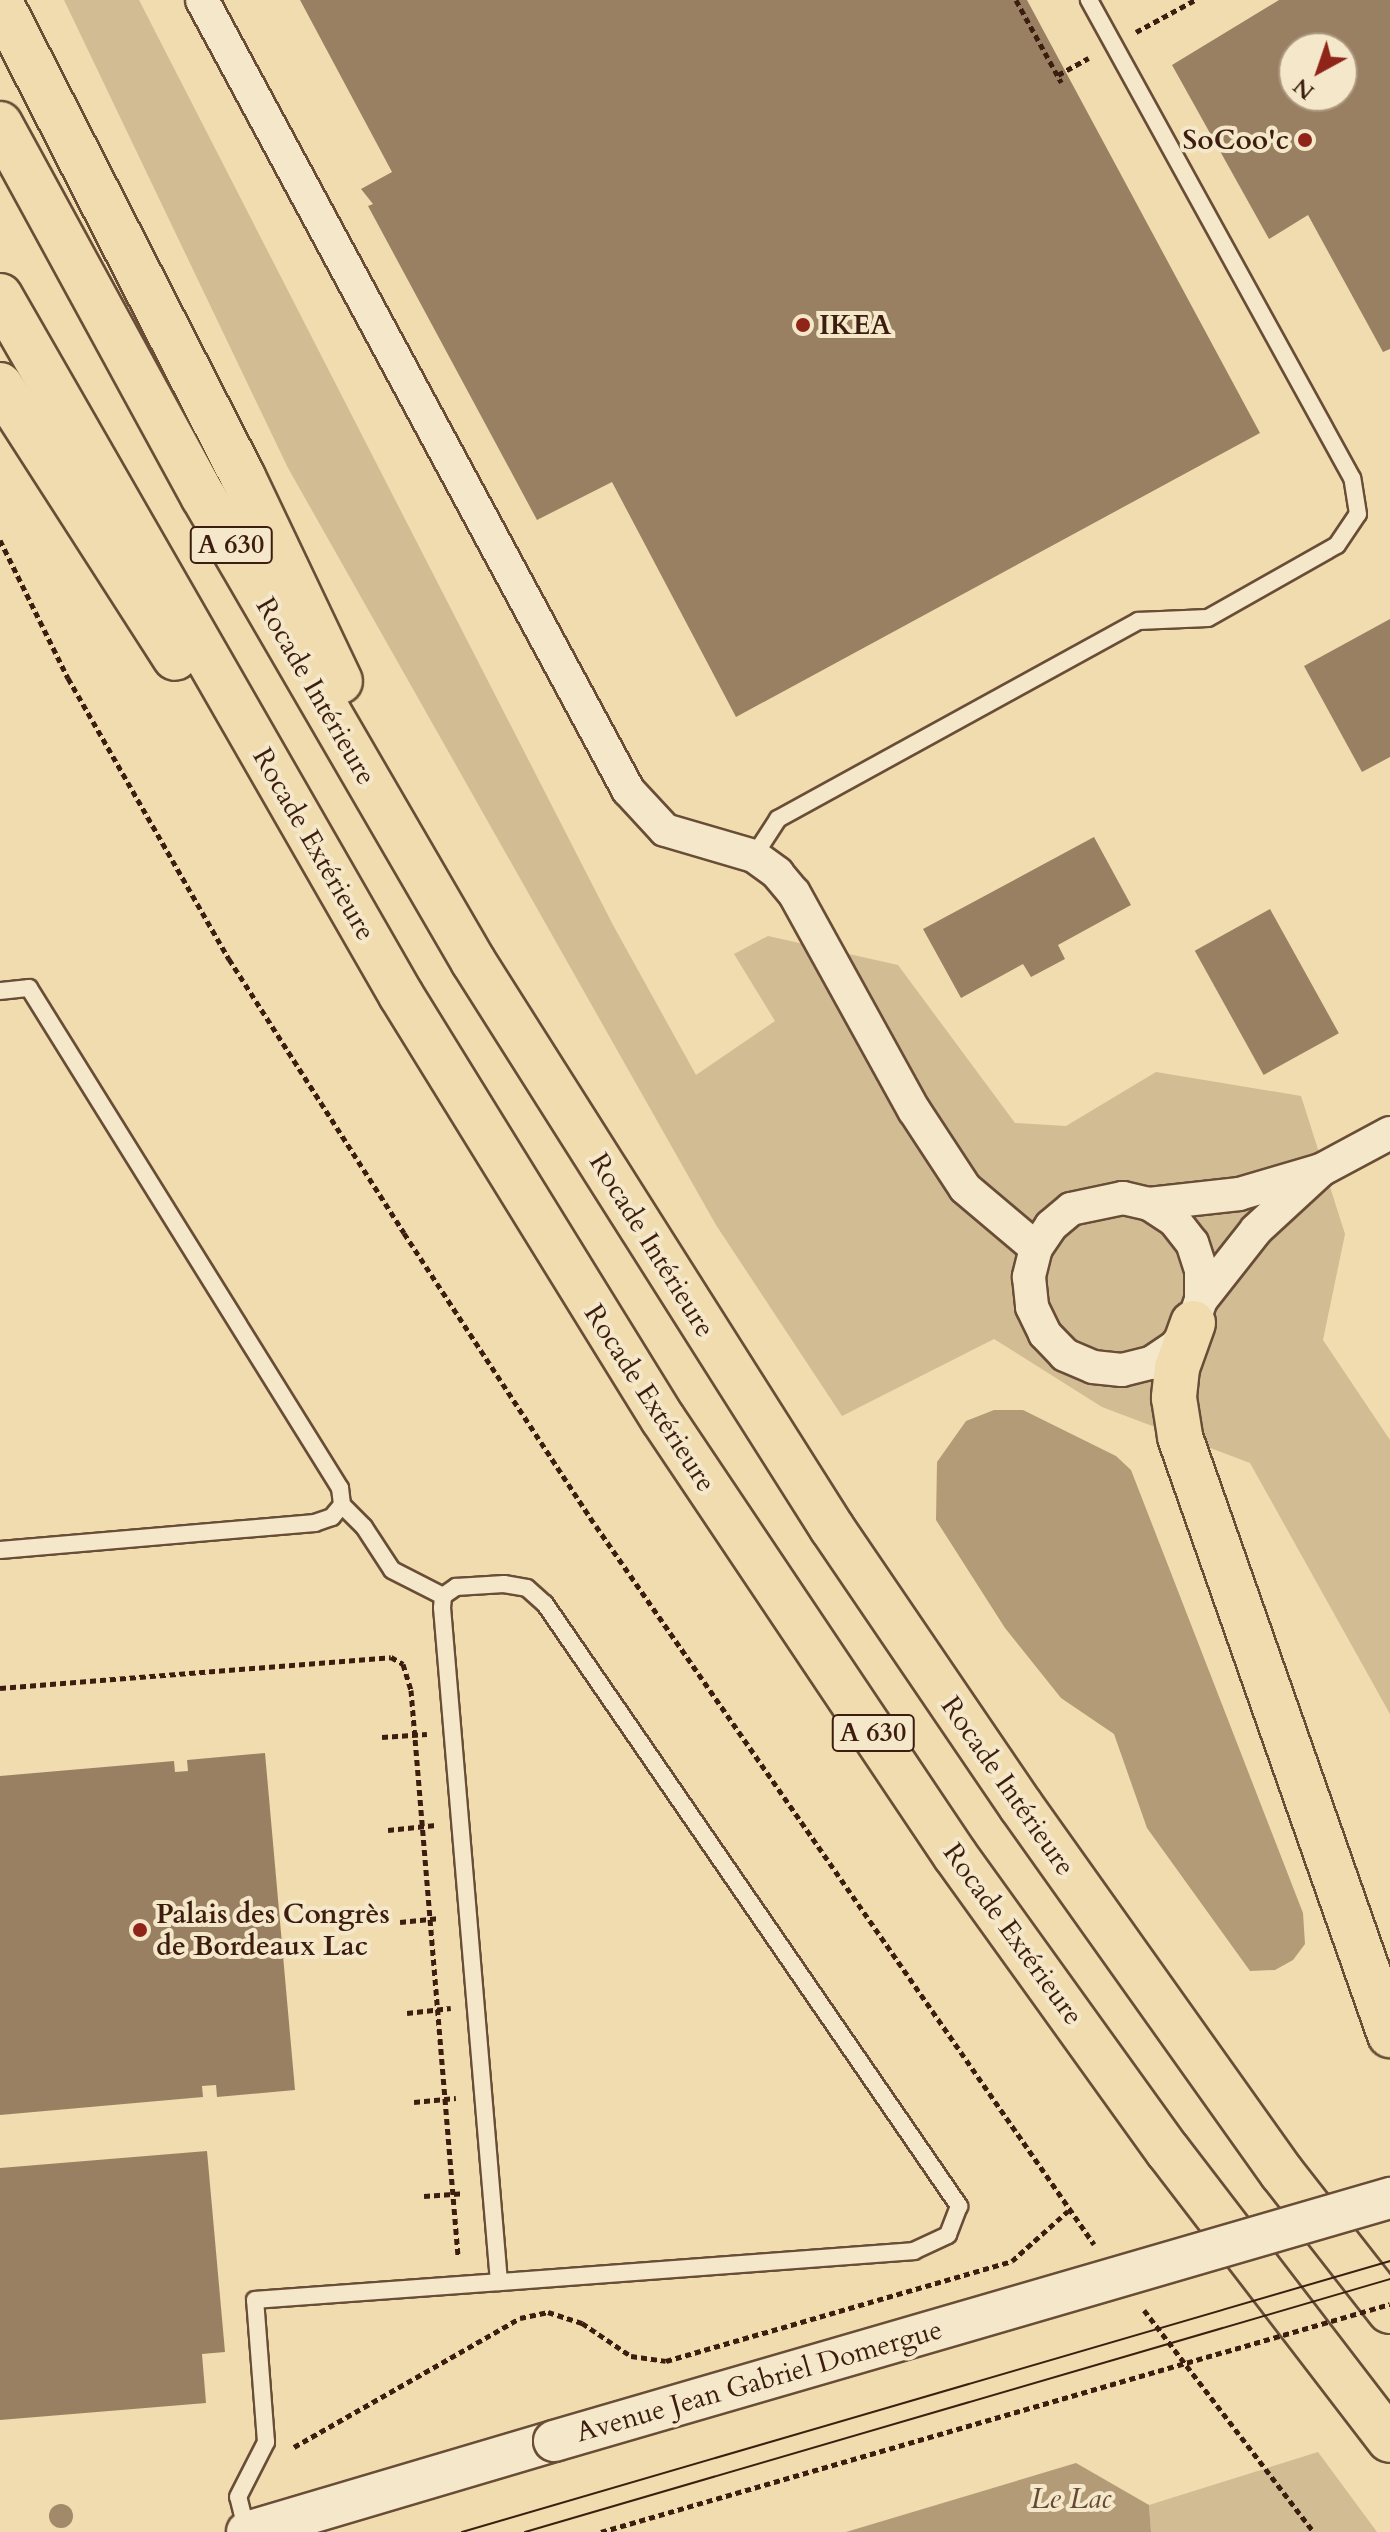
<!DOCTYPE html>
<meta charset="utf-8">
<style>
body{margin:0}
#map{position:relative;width:1390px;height:2532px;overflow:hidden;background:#f0dcae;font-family:Cardo,serif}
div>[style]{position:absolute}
.green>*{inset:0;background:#d1bc93}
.water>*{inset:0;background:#b39b78}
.building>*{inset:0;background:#9a8062;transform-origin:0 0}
.path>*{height:5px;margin-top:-2.5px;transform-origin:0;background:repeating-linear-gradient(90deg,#3c1d0f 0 6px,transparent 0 10px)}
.roads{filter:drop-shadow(2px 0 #694d37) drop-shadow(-2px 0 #694d37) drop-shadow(0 2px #694d37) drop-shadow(0 -2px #694d37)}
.service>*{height:16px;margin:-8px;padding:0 8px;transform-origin:8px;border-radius:8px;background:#f5e8ca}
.minor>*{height:32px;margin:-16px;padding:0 16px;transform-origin:16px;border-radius:16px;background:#f5e8ca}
.tertiary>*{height:40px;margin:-20px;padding:0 20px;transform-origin:20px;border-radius:20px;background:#f5e8ca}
.motorway>*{height:44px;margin:-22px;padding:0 22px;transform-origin:22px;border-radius:22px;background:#f0dcae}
.tram>*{height:2px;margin:-1px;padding:0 1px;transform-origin:1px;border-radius:1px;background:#3c1d0f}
.path-bridge>*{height:5px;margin-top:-2.5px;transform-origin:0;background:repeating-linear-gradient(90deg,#3c1d0f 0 6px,transparent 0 10px)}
.bridges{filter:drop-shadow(2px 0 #694d37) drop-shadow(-2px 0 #694d37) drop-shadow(0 2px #694d37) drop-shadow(0 -2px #694d37)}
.tertiary-bridge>*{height:40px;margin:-20px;padding:0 20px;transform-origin:20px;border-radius:20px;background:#f5e8ca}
.trees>*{width:24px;height:24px;margin:-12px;border-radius:50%;background:#a18969}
.dots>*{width:22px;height:22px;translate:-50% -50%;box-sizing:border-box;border:4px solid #f5e8ca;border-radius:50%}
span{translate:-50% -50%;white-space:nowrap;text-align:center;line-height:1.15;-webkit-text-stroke:8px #f5e8ca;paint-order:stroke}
.shield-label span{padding:2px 6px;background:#f5e8ca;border:2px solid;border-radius:6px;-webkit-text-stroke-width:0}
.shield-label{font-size:26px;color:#3c1d0f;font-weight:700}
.poi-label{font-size:28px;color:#3c1d0f;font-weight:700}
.right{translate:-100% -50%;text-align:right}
.left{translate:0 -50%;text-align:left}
.street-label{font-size:28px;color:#3c1d0f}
.water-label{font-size:30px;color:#664934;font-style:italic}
.north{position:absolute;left:1278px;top:32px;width:80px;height:80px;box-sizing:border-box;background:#f5e8ca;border:2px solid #ab977f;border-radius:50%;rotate:220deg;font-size:22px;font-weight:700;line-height:32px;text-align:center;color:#3c1d0f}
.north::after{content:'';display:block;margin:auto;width:28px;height:36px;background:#8f2418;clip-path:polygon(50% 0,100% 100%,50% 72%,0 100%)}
</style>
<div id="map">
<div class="green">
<i style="clip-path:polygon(64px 0,139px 0,613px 925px,696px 1075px,775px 1021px,734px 954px,768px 936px,898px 965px,1015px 1123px,1066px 1126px,1156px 1072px,1301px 1096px,1345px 1234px,1323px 1340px,1390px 1440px,1390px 1714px,1250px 1463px,1102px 1407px,994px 1339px,842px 1416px,716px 1225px,288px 468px)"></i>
<i style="clip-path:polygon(1318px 2452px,1377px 2532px,1151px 2532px,1149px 2505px)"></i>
</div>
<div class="water">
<i style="clip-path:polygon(1023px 1410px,1116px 1456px,1131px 1470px,1303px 1913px,1305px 1944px,1293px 1960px,1275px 1970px,1250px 1971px,1147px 1828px,1114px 1734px,1061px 1698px,1005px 1628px,936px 1520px,937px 1462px,966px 1421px,994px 1410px)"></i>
<i style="clip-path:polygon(1076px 2463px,1149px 2505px,1151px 2532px,846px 2532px)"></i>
</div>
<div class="building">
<i style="clip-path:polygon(300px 0,1027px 0,1260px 433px,736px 717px,612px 482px,537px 520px,368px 206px,373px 204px,361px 189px,392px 172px)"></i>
<i style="clip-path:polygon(evenodd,1279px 0,1390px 0,1390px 349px,1383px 352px,1308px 215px,1269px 239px,1172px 65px,1279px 0,1294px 48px,1342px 48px,1342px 96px,1294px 96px,1294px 48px)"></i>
<i style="clip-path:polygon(1390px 619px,1390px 757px,1362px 772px,1304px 666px)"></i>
<i style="clip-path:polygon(1094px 837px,1131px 905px,1058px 945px,1065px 959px,1031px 977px,1023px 964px,961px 998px,923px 929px)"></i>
<i style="left:1270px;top:909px;width:142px;height:86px;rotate:61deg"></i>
<i style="clip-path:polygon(265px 1753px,295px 2090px,217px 2097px,216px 2085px,202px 2086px,203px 2097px,0 2115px,0 1776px,174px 1761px,175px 1772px,188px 1771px,187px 1760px)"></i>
<i style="clip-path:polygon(207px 2151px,225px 2352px,202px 2354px,206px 2403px,0 2420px,0 2168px)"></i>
</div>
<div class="path">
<i style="left:1016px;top:0;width:94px;rotate:61.2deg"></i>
<i style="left:1136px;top:32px;width:67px;rotate:-28.5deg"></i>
<i style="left:1058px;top:75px;width:35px;rotate:-29deg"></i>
<i style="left:0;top:540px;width:154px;rotate:63.8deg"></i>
<i style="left:68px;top:678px;width:324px;rotate:60.2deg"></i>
<i style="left:229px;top:959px;width:325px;rotate:57.4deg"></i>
<i style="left:404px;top:1233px;width:350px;rotate:56.8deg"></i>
<i style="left:596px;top:1526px;width:874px;rotate:55.26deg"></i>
<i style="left:0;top:1688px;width:392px;rotate:-4.5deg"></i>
<i style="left:391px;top:1657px;width:14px;rotate:30deg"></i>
<i style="left:403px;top:1664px;width:27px;rotate:73deg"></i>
<i style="left:411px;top:1690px;width:568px;rotate:85.25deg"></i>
<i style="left:382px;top:1737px;width:45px;rotate:-3.8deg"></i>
<i style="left:388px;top:1830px;width:48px;rotate:-5.9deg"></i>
<i style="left:400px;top:1922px;width:40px;rotate:-5.7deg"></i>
<i style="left:407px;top:2013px;width:44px;rotate:-6.5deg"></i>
<i style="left:414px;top:2102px;width:42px;rotate:-5.4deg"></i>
<i style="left:424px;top:2196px;width:39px;rotate:-4deg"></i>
<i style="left:1144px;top:2310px;width:280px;rotate:52.6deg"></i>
<i style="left:294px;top:2447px;width:260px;rotate:-29.7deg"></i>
<i style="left:520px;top:2318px;width:29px;rotate:-12deg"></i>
<i style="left:548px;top:2312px;width:36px;rotate:18deg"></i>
<i style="left:582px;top:2323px;width:59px;rotate:34deg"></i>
<i style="left:631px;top:2356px;width:35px;rotate:8deg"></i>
<i style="left:666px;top:2361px;width:360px;rotate:-16.1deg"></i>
<i style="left:1012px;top:2261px;width:75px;rotate:-41.8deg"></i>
</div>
<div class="roads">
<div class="service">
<i style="left:754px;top:856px;width:44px;rotate:-57deg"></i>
<i style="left:778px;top:819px;width:411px;rotate:-28.8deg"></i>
<i style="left:1138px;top:621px;width:70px;rotate:-2.5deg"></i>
<i style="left:1208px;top:618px;width:148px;rotate:-29.5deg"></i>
<i style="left:1337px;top:545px;width:37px;rotate:-56deg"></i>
<i style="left:1358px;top:514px;width:36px;rotate:-99deg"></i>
<i style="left:1352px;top:478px;width:546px;rotate:-118.82deg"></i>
<i style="left:0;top:991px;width:29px;rotate:-6deg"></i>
<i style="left:29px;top:988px;width:589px;rotate:58.12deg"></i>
<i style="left:340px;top:1488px;width:17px;rotate:83deg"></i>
<i style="left:342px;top:1505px;width:16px;rotate:130deg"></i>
<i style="left:332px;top:1517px;width:18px;rotate:161deg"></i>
<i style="left:315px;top:1523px;width:316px;rotate:175.1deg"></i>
<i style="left:342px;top:1505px;width:31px;rotate:45deg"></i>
<i style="left:364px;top:1527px;width:51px;rotate:56.9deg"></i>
<i style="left:392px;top:1570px;width:57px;rotate:27deg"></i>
<i style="left:247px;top:2532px;width:36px;rotate:-104deg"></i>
<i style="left:238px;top:2497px;width:62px;rotate:-63deg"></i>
<i style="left:266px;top:2442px;width:142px;rotate:-94.4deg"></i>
<i style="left:255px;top:2300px;width:245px;rotate:-4.2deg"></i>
<i style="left:499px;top:2282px;width:676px;rotate:-94.83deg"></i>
<i style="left:442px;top:1608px;width:12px;rotate:-85deg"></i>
<i style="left:443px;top:1596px;width:16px;rotate:-35deg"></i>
<i style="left:456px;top:1587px;width:48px;rotate:-3.6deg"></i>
<i style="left:504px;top:1584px;width:23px;rotate:10deg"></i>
<i style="left:527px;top:1588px;width:24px;rotate:42deg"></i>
<i style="left:545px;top:1604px;width:731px;rotate:55.48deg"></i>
<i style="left:959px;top:2206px;width:31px;rotate:111deg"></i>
<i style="left:948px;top:2235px;width:38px;rotate:155deg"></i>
<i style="left:914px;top:2251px;width:416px;rotate:175.7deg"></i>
</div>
<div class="minor">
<i style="left:202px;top:0;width:898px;rotate:61.66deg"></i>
<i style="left:628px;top:790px;width:54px;rotate:47.2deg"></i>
<i style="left:665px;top:830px;width:93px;rotate:16.3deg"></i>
<i style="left:754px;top:856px;width:29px;rotate:36deg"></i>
<i style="left:777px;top:873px;width:26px;rotate:50deg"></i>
<i style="left:794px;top:893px;width:248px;rotate:61.1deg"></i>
<i style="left:914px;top:1110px;width:93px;rotate:56.8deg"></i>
<i style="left:965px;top:1188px;width:93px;rotate:40.2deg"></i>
<i style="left:1149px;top:1204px;width:91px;rotate:-6.3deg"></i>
<i style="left:1239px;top:1194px;width:85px;rotate:-16.3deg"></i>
<i style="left:1321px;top:1170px;width:78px;rotate:-28.2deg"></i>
<i style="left:1201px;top:1300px;width:30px;rotate:-90deg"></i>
<i style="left:1201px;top:1270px;width:28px;rotate:-108deg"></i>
<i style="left:1192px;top:1243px;width:29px;rotate:-128deg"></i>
<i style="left:1174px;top:1220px;width:30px;rotate:-147deg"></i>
<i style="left:1149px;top:1204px;width:27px;rotate:-167deg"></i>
<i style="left:1123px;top:1198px;width:53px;rotate:168.1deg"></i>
<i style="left:1071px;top:1209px;width:26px;rotate:140deg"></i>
<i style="left:1051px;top:1226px;width:27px;rotate:124deg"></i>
<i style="left:1036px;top:1248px;width:30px;rotate:104deg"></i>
<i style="left:1029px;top:1277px;width:30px;rotate:84deg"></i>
<i style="left:1032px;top:1307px;width:30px;rotate:64deg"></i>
<i style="left:1045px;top:1334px;width:29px;rotate:46deg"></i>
<i style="left:1065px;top:1355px;width:30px;rotate:23deg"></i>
<i style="left:1093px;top:1367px;width:29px;rotate:6deg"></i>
<i style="left:1122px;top:1370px;width:30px;rotate:-14deg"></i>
<i style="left:1151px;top:1363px;width:30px;rotate:-34deg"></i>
<i style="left:1176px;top:1346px;width:29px;rotate:-54deg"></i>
<i style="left:1193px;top:1323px;width:24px;rotate:-71deg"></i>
<i style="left:1201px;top:1300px;width:89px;rotate:-51.8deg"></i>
<i style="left:1256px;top:1230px;width:88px;rotate:-42.7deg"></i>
</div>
<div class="tertiary">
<i style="left:247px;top:2532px;width:320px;rotate:-16.5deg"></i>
</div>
<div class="motorway">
<i style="left:0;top:2px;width:534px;rotate:62.91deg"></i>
<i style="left:243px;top:477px;width:226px;rotate:64.6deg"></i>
<i style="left:0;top:124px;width:424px;rotate:61.4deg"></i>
<i style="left:203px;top:496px;width:538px;rotate:59.86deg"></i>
<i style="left:473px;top:961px;width:671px;rotate:57.66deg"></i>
<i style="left:832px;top:1528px;width:336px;rotate:55.8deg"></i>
<i style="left:1021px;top:1806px;width:450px;rotate:54.6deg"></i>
<i style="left:1282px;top:2173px;width:175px;rotate:52deg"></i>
<i style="left:0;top:296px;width:806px;rotate:60.16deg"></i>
<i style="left:401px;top:995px;width:498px;rotate:58.3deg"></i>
<i style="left:663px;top:1419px;width:525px;rotate:56.19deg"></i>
<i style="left:955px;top:1855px;width:365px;rotate:54.3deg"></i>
<i style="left:1168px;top:2151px;width:364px;rotate:52.5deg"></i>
<i style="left:0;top:385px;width:324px;rotate:57.3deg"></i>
<i style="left:1193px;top:1323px;width:48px;rotate:109.6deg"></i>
<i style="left:1177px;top:1368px;width:30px;rotate:96deg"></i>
<i style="left:1174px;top:1398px;width:39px;rotate:81deg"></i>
<i style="left:1180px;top:1437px;width:634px;rotate:70.65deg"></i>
</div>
</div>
<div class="tram">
<i style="left:462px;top:2532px;width:967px;rotate:-16.28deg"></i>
<i style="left:525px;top:2532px;width:901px;rotate:-16.3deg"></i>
</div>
<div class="path-bridge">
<i style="left:601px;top:2532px;width:821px;rotate:-16.12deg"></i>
</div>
<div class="bridges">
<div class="tertiary-bridge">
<i style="left:554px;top:2441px;width:871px;rotate:-16.21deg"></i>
</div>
</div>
<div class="trees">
<i style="left:61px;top:2516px"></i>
</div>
<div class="dots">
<i style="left:1305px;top:140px;background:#8f2418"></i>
<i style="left:803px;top:325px;background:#8f2418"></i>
<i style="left:140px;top:1930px;background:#8f2418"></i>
</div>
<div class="shield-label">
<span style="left:231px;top:545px">A 630</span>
<span style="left:873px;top:1733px">A 630</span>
</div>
<div class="poi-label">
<span class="right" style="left:1289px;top:140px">SoCoo'c</span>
<span class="left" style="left:819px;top:325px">IKEA</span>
<span class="left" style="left:156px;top:1930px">Palais des Congrès<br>de Bordeaux Lac</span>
</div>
<div class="street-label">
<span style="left:316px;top:691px;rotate:60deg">Rocade Intérieure</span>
<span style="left:314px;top:844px;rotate:60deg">Rocade Extérieure</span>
<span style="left:652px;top:1245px;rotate:58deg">Rocade Intérieure</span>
<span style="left:650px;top:1398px;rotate:57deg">Rocade Extérieure</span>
<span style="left:1008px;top:1786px;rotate:55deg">Rocade Intérieure</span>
<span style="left:1013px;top:1934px;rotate:54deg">Rocade Extérieure</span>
<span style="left:759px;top:2381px;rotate:-16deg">Avenue Jean Gabriel Domergue</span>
</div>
<div class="water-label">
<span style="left:1071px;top:2499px">Le Lac</span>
</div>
<div class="north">N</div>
</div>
